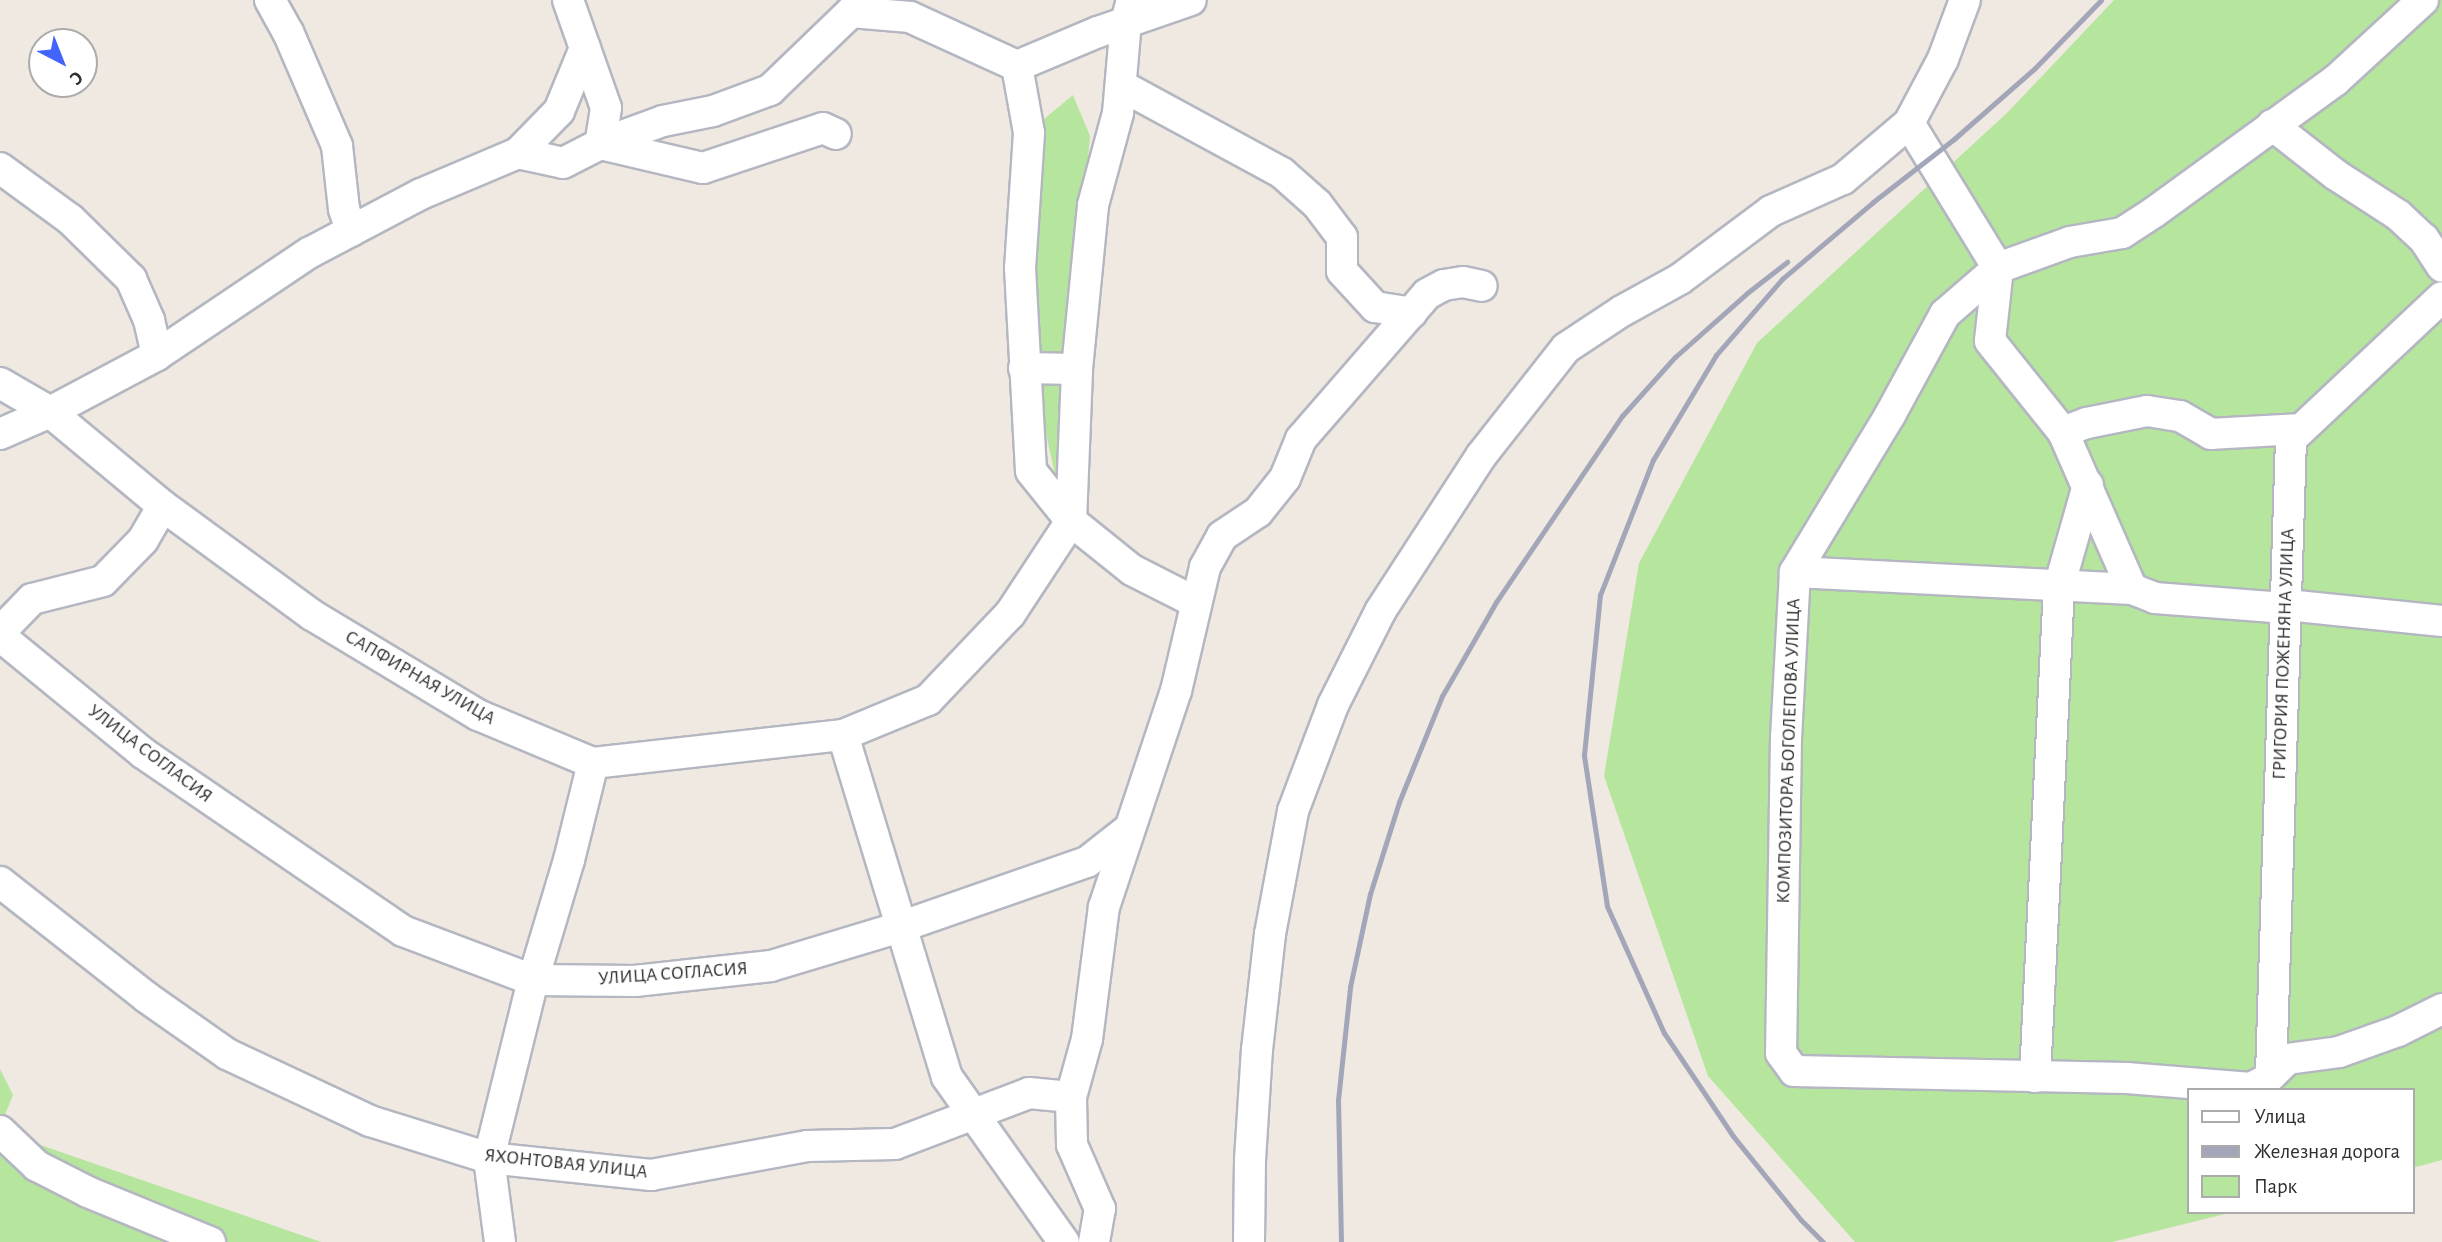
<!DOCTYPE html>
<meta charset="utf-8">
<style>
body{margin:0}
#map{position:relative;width:2442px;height:1242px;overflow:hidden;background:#efe9e1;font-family:"Alegreya Sans",sans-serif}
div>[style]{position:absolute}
.green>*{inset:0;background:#b6e59e}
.roads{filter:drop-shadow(2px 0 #b4b7c1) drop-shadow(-2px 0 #b4b7c1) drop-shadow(0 2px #b4b7c1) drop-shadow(0 -2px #b4b7c1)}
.minor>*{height:30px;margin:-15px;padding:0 15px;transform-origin:15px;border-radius:15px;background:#fff}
.rail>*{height:5px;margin:-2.5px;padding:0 2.5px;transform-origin:2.5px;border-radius:2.5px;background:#a3a6b8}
span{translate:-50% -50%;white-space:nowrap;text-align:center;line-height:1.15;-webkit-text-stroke:7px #fff;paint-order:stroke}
.street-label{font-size:19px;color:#2e2e2e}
.legend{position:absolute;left:2187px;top:1088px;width:228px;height:126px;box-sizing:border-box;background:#fff;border:2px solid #ababab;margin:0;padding:9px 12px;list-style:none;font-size:21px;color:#2e2e2e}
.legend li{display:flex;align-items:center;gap:14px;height:35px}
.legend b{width:35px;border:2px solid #ababab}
.north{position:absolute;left:28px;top:28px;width:70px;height:70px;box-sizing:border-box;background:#fff;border:2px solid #ababab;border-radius:50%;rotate:138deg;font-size:19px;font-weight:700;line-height:28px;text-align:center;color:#2e2e2e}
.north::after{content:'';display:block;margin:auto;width:24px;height:32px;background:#4264fb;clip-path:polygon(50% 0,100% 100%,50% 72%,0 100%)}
</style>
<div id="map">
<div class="green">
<i style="clip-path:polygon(2114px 0,2442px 0,2442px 1160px,2412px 1168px,2412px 1090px,2188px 1090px,2188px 1212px,2233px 1212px,2112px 1242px,1855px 1242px,1708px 1076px,1604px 776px,1639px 563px,1757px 343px,2008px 112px)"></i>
<i style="clip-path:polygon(1073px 95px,1090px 136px,1070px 355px,1035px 357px,1037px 125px)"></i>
<i style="clip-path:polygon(1034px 378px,1066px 379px,1059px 493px)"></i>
<i style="clip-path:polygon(0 1069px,13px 1095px,0 1127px)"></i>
<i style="clip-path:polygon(0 1130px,26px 1140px,321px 1242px,0 1242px)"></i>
</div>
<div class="roads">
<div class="minor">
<i style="left:270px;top:0;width:37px;rotate:61deg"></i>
<i style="left:288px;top:32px;width:124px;rotate:66.7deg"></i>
<i style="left:337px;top:146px;width:63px;rotate:83.7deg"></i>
<i style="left:344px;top:209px;width:23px;rotate:72deg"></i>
<i style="left:568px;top:0;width:114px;rotate:70.6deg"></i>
<i style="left:606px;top:108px;width:36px;rotate:99deg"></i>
<i style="left:2423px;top:0;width:118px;rotate:137.4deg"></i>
<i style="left:2336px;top:80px;width:226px;rotate:144deg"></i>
<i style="left:2153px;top:213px;width:37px;rotate:147deg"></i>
<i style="left:2122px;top:233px;width:53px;rotate:170.2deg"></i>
<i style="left:2070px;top:242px;width:77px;rotate:160.1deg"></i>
<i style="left:1998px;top:268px;width:70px;rotate:139deg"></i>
<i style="left:1945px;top:314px;width:115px;rotate:118.6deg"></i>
<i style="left:1890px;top:415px;width:184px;rotate:121.2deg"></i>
<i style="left:1795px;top:572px;width:165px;rotate:93.1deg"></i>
<i style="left:1786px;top:737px;width:316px;rotate:90.9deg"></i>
<i style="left:1781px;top:1053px;width:22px;rotate:54deg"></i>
<i style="left:1794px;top:1071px;width:333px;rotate:1.2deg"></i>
<i style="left:2127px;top:1078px;width:124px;rotate:4.6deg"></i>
<i style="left:2251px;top:1088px;width:17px;rotate:-28deg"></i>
<i style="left:2266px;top:1080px;width:30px;rotate:-44deg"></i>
<i style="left:2288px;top:1059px;width:51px;rotate:-7.8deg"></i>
<i style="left:2339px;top:1052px;width:63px;rotate:-19.6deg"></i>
<i style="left:2398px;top:1031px;width:49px;rotate:-26.6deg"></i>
<i style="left:1017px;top:66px;width:88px;rotate:-22.8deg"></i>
<i style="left:1098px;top:32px;width:98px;rotate:-19deg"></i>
<i style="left:1122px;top:86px;width:182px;rotate:28.5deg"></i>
<i style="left:1282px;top:173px;width:47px;rotate:41.5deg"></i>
<i style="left:1317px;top:204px;width:41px;rotate:52.9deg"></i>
<i style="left:1342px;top:237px;width:34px;rotate:90deg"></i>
<i style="left:1342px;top:271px;width:49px;rotate:47.5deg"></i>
<i style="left:1375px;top:307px;width:37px;rotate:9deg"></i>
<i style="left:1909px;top:123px;width:170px;rotate:58.5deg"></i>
<i style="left:1998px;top:268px;width:73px;rotate:96.3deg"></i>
<i style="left:1990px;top:341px;width:117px;rotate:51.3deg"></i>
<i style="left:2063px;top:432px;width:171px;rotate:66.3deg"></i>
<i style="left:2132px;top:589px;width:25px;rotate:21deg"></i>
<i style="left:2155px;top:598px;width:116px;rotate:4.4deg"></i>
<i style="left:2271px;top:607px;width:16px;rotate:-7deg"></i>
<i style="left:2287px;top:605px;width:156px;rotate:5.9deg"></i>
<i style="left:2272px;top:125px;width:81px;rotate:38deg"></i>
<i style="left:2336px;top:175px;width:74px;rotate:32.8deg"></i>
<i style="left:2398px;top:215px;width:35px;rotate:43deg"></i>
<i style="left:2424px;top:239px;width:33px;rotate:57deg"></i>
<i style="left:600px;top:144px;width:106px;rotate:13.1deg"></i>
<i style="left:703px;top:168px;width:126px;rotate:-18.4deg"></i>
<i style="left:823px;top:128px;width:14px;rotate:25deg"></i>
<i style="left:518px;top:153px;width:59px;rotate:-45.7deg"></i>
<i style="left:559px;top:111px;width:68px;rotate:-67.6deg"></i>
<i style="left:0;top:168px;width:87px;rotate:36.1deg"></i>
<i style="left:70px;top:219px;width:86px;rotate:44.5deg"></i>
<i style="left:131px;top:279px;width:45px;rotate:66.3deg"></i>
<i style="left:149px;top:320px;width:36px;rotate:77deg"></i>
<i style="left:1024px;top:368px;width:53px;rotate:1.1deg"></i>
<i style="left:1077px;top:369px;width:165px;rotate:-84.4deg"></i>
<i style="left:1093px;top:205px;width:95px;rotate:-74.8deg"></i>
<i style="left:1118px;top:113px;width:91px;rotate:-85deg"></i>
<i style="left:1126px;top:22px;width:23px;rotate:-75deg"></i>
<i style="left:0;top:383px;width:58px;rotate:30.1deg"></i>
<i style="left:50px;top:412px;width:147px;rotate:39.8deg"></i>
<i style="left:163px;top:506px;width:185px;rotate:36.2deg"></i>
<i style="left:312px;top:615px;width:194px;rotate:31.1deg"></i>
<i style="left:478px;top:715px;width:125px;rotate:22.7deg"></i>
<i style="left:593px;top:763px;width:252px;rotate:-6.4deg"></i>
<i style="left:843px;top:735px;width:92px;rotate:-22.4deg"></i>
<i style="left:928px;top:700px;width:119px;rotate:-46.4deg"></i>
<i style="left:1010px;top:614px;width:111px;rotate:-56.7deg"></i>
<i style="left:1071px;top:521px;width:152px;rotate:-87.7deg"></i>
<i style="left:2063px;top:432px;width:26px;rotate:-21deg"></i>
<i style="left:2087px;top:423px;width:61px;rotate:-11.3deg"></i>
<i style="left:2147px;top:411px;width:33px;rotate:9deg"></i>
<i style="left:2180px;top:416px;width:36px;rotate:30deg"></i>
<i style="left:2211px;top:434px;width:90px;rotate:-3.2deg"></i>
<i style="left:0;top:434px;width:55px;rotate:-23.7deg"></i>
<i style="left:50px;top:412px;width:121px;rotate:-28deg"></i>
<i style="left:157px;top:355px;width:183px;rotate:-33.9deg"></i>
<i style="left:309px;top:253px;width:127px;rotate:-27.8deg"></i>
<i style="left:421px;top:194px;width:105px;rotate:-22.9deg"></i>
<i style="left:518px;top:153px;width:46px;rotate:12.5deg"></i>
<i style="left:563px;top:163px;width:42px;rotate:-27.2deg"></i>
<i style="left:600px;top:144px;width:67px;rotate:-20.1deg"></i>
<i style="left:663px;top:121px;width:51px;rotate:-11.3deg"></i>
<i style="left:713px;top:111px;width:61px;rotate:-20.2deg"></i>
<i style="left:770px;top:90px;width:112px;rotate:-43.9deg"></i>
<i style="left:851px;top:12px;width:59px;rotate:4.8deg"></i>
<i style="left:910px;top:17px;width:118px;rotate:24.6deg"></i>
<i style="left:1017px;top:66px;width:68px;rotate:79.8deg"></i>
<i style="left:1029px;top:133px;width:135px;rotate:93.8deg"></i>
<i style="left:1020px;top:268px;width:203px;rotate:86.9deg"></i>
<i style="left:1031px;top:471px;width:64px;rotate:51.3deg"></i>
<i style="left:1071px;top:521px;width:78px;rotate:38.8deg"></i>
<i style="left:1132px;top:570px;width:71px;rotate:26.9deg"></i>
<i style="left:1795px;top:572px;width:337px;rotate:2.9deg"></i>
<i style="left:0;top:632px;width:46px;rotate:-45.9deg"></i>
<i style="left:32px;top:599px;width:73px;rotate:-14.2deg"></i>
<i style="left:103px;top:581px;width:57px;rotate:-45.7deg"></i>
<i style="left:143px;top:540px;width:39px;rotate:-60deg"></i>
<i style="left:0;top:636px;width:185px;rotate:39.3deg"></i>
<i style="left:143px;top:753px;width:315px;rotate:34.4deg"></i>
<i style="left:403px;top:931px;width:139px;rotate:20.7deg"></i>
<i style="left:533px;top:980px;width:102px;rotate:0.6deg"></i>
<i style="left:635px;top:981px;width:137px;rotate:-6.3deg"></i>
<i style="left:771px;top:966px;width:135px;rotate:-16.8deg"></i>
<i style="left:900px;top:927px;width:198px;rotate:-19.2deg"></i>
<i style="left:1087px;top:862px;width:53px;rotate:-38.2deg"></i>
<i style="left:843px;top:735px;width:357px;rotate:73.1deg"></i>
<i style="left:947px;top:1077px;width:202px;rotate:54.7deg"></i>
<i style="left:0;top:882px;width:186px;rotate:38.2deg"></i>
<i style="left:146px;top:997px;width:99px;rotate:35.1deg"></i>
<i style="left:227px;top:1054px;width:158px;rotate:25.1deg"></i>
<i style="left:370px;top:1121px;width:125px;rotate:17.3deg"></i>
<i style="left:489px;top:1158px;width:163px;rotate:6deg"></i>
<i style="left:651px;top:1175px;width:159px;rotate:-10.5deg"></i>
<i style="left:807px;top:1146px;width:88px;rotate:-1.3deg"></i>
<i style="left:895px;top:1144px;width:143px;rotate:-20.8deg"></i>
<i style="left:1029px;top:1093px;width:42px;rotate:5.4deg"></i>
<i style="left:2271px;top:1075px;width:636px;rotate:-88.2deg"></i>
<i style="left:2291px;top:439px;width:207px;rotate:-43.2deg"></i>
<i style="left:2035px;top:1077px;width:491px;rotate:-87.2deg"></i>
<i style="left:2059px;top:587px;width:106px;rotate:-74.1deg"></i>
<i style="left:0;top:1131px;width:51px;rotate:43.4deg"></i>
<i style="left:37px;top:1166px;width:57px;rotate:27deg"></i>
<i style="left:88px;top:1192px;width:132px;rotate:22.3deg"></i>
<i style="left:500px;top:1242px;width:85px;rotate:-97.5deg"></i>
<i style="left:489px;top:1158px;width:183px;rotate:-76.1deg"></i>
<i style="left:533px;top:980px;width:125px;rotate:-73.3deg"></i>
<i style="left:569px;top:860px;width:100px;rotate:-76.1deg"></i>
<i style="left:1094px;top:1242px;width:34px;rotate:-80deg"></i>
<i style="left:1100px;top:1209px;width:70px;rotate:-113.6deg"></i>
<i style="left:1072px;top:1145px;width:48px;rotate:-91.2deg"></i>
<i style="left:1071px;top:1097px;width:60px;rotate:-74.6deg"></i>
<i style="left:1087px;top:1039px;width:133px;rotate:-82.7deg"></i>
<i style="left:1104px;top:907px;width:228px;rotate:-71.6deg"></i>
<i style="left:1176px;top:691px;width:127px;rotate:-76.8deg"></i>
<i style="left:1205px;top:567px;width:35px;rotate:-61deg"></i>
<i style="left:1222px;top:536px;width:43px;rotate:-33.7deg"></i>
<i style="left:1258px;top:512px;width:43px;rotate:-51.5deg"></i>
<i style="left:1285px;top:478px;width:42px;rotate:-67.7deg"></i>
<i style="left:1301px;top:439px;width:192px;rotate:-49deg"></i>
<i style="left:1427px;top:294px;width:19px;rotate:-28deg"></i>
<i style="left:1444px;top:285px;width:19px;rotate:-9deg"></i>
<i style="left:1463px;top:282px;width:19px;rotate:12deg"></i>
<i style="left:1249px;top:1242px;width:82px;rotate:-89.3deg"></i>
<i style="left:1250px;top:1160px;width:110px;rotate:-86.4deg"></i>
<i style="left:1257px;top:1050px;width:117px;rotate:-83.6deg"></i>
<i style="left:1270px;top:934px;width:125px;rotate:-79.4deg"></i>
<i style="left:1293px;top:811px;width:113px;rotate:-69.3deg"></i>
<i style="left:1333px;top:705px;width:106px;rotate:-63.2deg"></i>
<i style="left:1381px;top:610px;width:184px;rotate:-57deg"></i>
<i style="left:1481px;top:456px;width:137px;rotate:-51.8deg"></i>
<i style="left:1566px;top:348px;width:67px;rotate:-33.5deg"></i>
<i style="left:1622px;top:311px;width:66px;rotate:-28.9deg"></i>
<i style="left:1680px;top:279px;width:114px;rotate:-36.8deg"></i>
<i style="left:1771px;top:211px;width:79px;rotate:-24deg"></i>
<i style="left:1843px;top:179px;width:87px;rotate:-40.3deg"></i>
<i style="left:1909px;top:123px;width:72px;rotate:-62deg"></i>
<i style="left:1943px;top:59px;width:63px;rotate:-69.6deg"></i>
</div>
</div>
<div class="rail">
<i style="left:1341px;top:1242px;width:142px;rotate:-91.2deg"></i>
<i style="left:1338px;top:1100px;width:114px;rotate:-83.9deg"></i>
<i style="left:1350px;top:987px;width:95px;rotate:-77.9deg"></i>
<i style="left:1370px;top:894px;width:96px;rotate:-72.5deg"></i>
<i style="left:1399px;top:802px;width:114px;rotate:-67.9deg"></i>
<i style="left:1442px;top:696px;width:108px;rotate:-60.1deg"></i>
<i style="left:1496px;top:602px;width:225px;rotate:-55.9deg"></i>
<i style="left:1622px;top:416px;width:79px;rotate:-48.1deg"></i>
<i style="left:1675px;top:357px;width:96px;rotate:-41.6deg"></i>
<i style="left:1747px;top:293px;width:51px;rotate:-37.8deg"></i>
<i style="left:1823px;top:1242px;width:31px;rotate:-135deg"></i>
<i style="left:1801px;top:1220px;width:108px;rotate:-129deg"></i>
<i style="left:1733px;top:1136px;width:124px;rotate:-123.8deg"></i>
<i style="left:1664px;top:1033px;width:139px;rotate:-114.2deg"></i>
<i style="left:1607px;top:906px;width:153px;rotate:-98.7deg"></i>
<i style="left:1584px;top:755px;width:161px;rotate:-84.3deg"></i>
<i style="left:1600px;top:595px;width:145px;rotate:-68.6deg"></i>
<i style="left:1653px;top:460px;width:122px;rotate:-59deg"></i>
<i style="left:1716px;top:355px;width:101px;rotate:-49deg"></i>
<i style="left:1782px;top:279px;width:119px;rotate:-40.2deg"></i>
<i style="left:1873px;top:202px;width:103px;rotate:-37.9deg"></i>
<i style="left:1954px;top:139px;width:106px;rotate:-41.2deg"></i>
<i style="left:2034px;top:69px;width:96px;rotate:-45.8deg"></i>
</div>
<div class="street-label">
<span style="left:2284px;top:654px;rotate:-88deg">ГРИГОРИЯ ПОЖЕНЯНА УЛИЦА</span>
<span style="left:420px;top:678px;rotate:30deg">САПФИРНАЯ УЛИЦА</span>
<span style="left:1789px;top:751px;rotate:-88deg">КОМПОЗИТОРА БОГОЛЕПОВА УЛИЦА</span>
<span style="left:150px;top:754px;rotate:37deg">УЛИЦА СОГЛАСИЯ</span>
<span style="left:673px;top:974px;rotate:-4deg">УЛИЦА СОГЛАСИЯ</span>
<span style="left:566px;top:1164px;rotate:6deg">ЯХОНТОВАЯ УЛИЦА</span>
</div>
<ul class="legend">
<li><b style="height:9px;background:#fff"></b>Улица</li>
<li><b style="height:9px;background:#a3a6b8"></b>Железная дорога</li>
<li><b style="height:19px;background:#b6e59e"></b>Парк</li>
</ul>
<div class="north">С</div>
</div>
